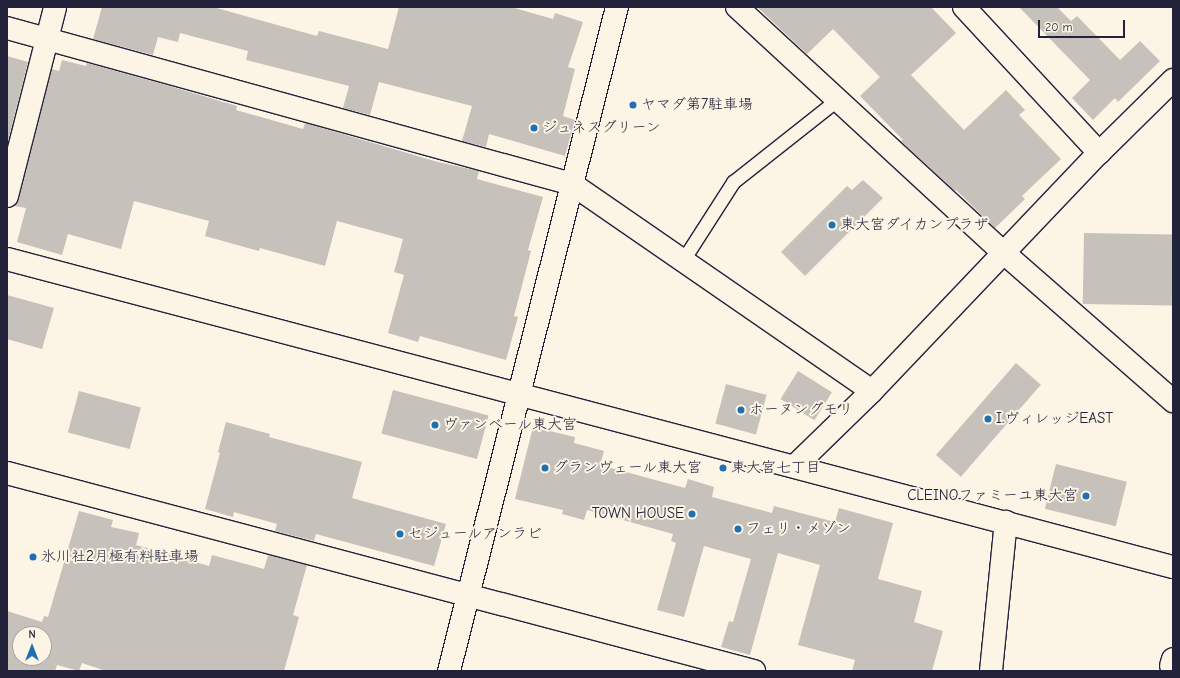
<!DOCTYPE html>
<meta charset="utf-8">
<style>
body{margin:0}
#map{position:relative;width:1180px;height:678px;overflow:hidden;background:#fcf5e5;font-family:"Comic Neue","Klee One",sans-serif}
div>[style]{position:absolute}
.building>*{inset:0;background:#c6c1bb;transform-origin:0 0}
.roads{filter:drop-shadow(1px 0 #22223b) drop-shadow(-1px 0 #22223b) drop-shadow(0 1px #22223b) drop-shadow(0 -1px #22223b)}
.lane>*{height:13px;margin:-6.5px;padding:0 6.5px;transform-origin:6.5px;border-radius:6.5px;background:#fcf5e5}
.street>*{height:22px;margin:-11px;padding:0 11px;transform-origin:11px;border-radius:11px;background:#fcf5e5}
.secondary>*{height:22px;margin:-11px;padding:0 11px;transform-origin:11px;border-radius:11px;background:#fcf5e5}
.dots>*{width:11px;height:11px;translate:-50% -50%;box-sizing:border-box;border:2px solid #fcf5e5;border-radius:50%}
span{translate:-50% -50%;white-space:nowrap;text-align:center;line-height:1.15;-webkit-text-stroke:4px #fcf5e5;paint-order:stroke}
.poi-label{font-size:15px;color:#22223b}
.left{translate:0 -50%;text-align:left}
.right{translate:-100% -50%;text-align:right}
.frame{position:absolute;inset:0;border:8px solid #22223b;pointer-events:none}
.north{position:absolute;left:12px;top:626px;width:40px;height:40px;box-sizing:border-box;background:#fcf5e5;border:1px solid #a5a1a1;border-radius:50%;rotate:0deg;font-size:11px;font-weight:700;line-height:16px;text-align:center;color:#22223b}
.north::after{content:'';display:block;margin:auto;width:14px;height:18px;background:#1f6fb2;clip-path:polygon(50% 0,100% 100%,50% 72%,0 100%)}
.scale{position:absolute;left:1038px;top:20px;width:87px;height:18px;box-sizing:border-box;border:2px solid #22223b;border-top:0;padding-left:5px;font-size:12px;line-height:14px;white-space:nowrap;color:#22223b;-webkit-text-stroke:3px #fcf5e5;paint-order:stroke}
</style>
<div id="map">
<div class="building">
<i style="clip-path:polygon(102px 7px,213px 7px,317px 36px,319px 31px,388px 49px,399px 7px,511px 7px,553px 19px,555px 13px,583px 22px,568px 67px,575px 69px,563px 116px,575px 120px,565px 156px,489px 134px,486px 147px,462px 141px,472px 106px,379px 82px,370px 115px,343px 108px,349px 86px,246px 60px,248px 51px,180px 33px,178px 42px,158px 37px,153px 55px,93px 39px)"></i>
<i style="clip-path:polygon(757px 7px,931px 7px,956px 33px,911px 75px,964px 130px,1006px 90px,1025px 110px,1019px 115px,1061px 159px,1022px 196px,1025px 199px,995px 228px,956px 190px,955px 191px,901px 141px,903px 140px,860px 96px,880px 77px,833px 29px,807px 54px)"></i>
<i style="clip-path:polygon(1019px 7px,1057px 7px,1071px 21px,1077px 16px,1120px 60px,1140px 41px,1160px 61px,1118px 102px,1115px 98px,1093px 120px,1072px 98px,1090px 80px)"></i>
<i style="clip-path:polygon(7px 56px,28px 62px,7px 145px)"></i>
<i style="clip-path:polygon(62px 60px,86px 66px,87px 63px,166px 85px,237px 106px,236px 110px,303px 129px,305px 123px,438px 162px,479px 171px,477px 179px,543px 197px,528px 250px,531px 251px,514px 316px,518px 317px,506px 360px,420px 336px,418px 342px,388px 333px,404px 275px,394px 272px,403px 239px,337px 221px,325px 266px,260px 248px,259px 251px,205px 236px,209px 221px,134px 201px,121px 249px,68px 234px,62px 255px,17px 242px,26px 208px,14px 206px,19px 199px,52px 69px,59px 71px)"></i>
<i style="clip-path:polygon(863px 180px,883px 198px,805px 276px,781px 252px,847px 186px,852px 190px)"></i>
<i style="left:1084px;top:233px;width:89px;height:71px;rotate:1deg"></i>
<i style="clip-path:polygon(7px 295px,54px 308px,42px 349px,7px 339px)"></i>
<i style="left:1016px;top:363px;width:33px;height:122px;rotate:41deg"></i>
<i style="left:798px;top:371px;width:40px;height:33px;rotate:32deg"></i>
<i style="left:726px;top:384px;width:42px;height:41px;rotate:15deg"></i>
<i style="left:393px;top:390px;width:99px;height:45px;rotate:15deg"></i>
<i style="left:79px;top:391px;width:64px;height:43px;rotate:15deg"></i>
<i style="clip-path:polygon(226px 422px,270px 434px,269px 437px,362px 462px,352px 498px,446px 524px,434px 566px,316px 534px,314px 541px,275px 531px,277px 524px,234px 512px,233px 517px,205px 509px,220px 453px,218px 452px)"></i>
<i style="clip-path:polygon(533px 427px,575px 437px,574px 443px,604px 451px,600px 465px,685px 488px,688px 479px,714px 487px,712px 497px,772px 513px,774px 506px,835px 522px,839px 508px,893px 523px,878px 579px,922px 591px,914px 622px,943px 631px,932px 671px,852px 671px,855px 660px,798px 645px,820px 565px,778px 553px,750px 655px,721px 647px,729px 621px,733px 622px,751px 559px,704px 546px,684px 617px,657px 610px,676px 543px,671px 541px,673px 534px,587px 510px,584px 520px,562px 514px,563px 510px,515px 499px)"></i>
<i style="left:1056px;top:464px;width:73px;height:46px;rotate:14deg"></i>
<i style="clip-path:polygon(evenodd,79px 511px,113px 520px,111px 527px,139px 533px,136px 545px,209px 566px,212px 555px,264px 569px,268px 555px,307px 565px,293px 615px,299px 617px,284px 671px,106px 671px,82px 663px,79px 671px,57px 665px,55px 671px,7px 671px,7px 611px,42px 622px,44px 616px,48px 617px,79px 511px,20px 634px,44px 634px,44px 658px,20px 658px,20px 634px)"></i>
</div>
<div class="roads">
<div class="lane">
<i style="left:683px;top:260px;width:93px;rotate:-57.3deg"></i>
<i style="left:733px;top:182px;width:132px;rotate:-38.3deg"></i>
</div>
<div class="street">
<i style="left:737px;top:7px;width:363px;rotate:42.7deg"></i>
<i style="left:1004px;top:253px;width:225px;rotate:41.2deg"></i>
<i style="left:964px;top:7px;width:199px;rotate:47.2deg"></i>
<i style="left:7px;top:28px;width:586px;rotate:15.44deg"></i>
<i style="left:572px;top:184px;width:364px;rotate:34.6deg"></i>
<i style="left:7px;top:196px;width:195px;rotate:-75.7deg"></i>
<i style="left:7px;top:259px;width:1206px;rotate:14.8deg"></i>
<i style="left:795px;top:466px;width:107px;rotate:-44.2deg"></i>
<i style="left:872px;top:391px;width:329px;rotate:-46.4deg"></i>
<i style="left:1099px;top:153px;width:104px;rotate:-44.6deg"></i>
<i style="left:7px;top:473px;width:773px;rotate:14.85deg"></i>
<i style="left:1171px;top:666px;width:7px;rotate:-74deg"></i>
<i style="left:449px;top:671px;width:685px;rotate:-75.8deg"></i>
</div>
<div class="secondary">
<i style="left:991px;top:671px;width:150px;rotate:-84.3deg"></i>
</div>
</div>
<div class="dots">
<i style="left:633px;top:105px;background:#1f6fb2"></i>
<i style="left:534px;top:128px;background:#1f6fb2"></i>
<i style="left:832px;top:225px;background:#1f6fb2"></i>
<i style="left:741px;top:410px;background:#1f6fb2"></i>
<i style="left:988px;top:419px;background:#1f6fb2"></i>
<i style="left:435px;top:425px;background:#1f6fb2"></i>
<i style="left:545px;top:468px;background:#1f6fb2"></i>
<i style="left:723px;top:468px;background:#1f6fb2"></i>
<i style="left:1086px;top:496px;background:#1f6fb2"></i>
<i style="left:692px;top:514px;background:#1f6fb2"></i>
<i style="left:738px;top:529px;background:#1f6fb2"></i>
<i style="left:400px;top:534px;background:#1f6fb2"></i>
<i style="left:33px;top:557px;background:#1f6fb2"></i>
</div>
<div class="poi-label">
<span class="left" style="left:641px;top:105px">ヤマダ第7駐車場</span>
<span class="left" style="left:542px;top:128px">ジュネスグリーン</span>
<span class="left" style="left:840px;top:225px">東大宮ダイカンプラザ</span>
<span class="left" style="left:749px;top:410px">ホーヌングモリ</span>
<span class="left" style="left:996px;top:419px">I.ヴィレッジEAST</span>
<span class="left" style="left:443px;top:425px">ヴァンベール東大宮</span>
<span class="left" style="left:553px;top:468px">グランヴェール東大宮</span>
<span class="left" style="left:731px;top:468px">東大宮七丁目</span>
<span class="right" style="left:1078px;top:496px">CLEINOファミーユ東大宮</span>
<span class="right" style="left:684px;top:514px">TOWN HOUSE</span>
<span class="left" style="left:746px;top:529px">フェリ・メゾン</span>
<span class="left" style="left:408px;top:534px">セジュールアンラビ</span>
<span class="left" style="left:41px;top:557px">氷川社2月極有料駐車場</span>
</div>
<div class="frame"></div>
<div class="north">N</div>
<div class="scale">20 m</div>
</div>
